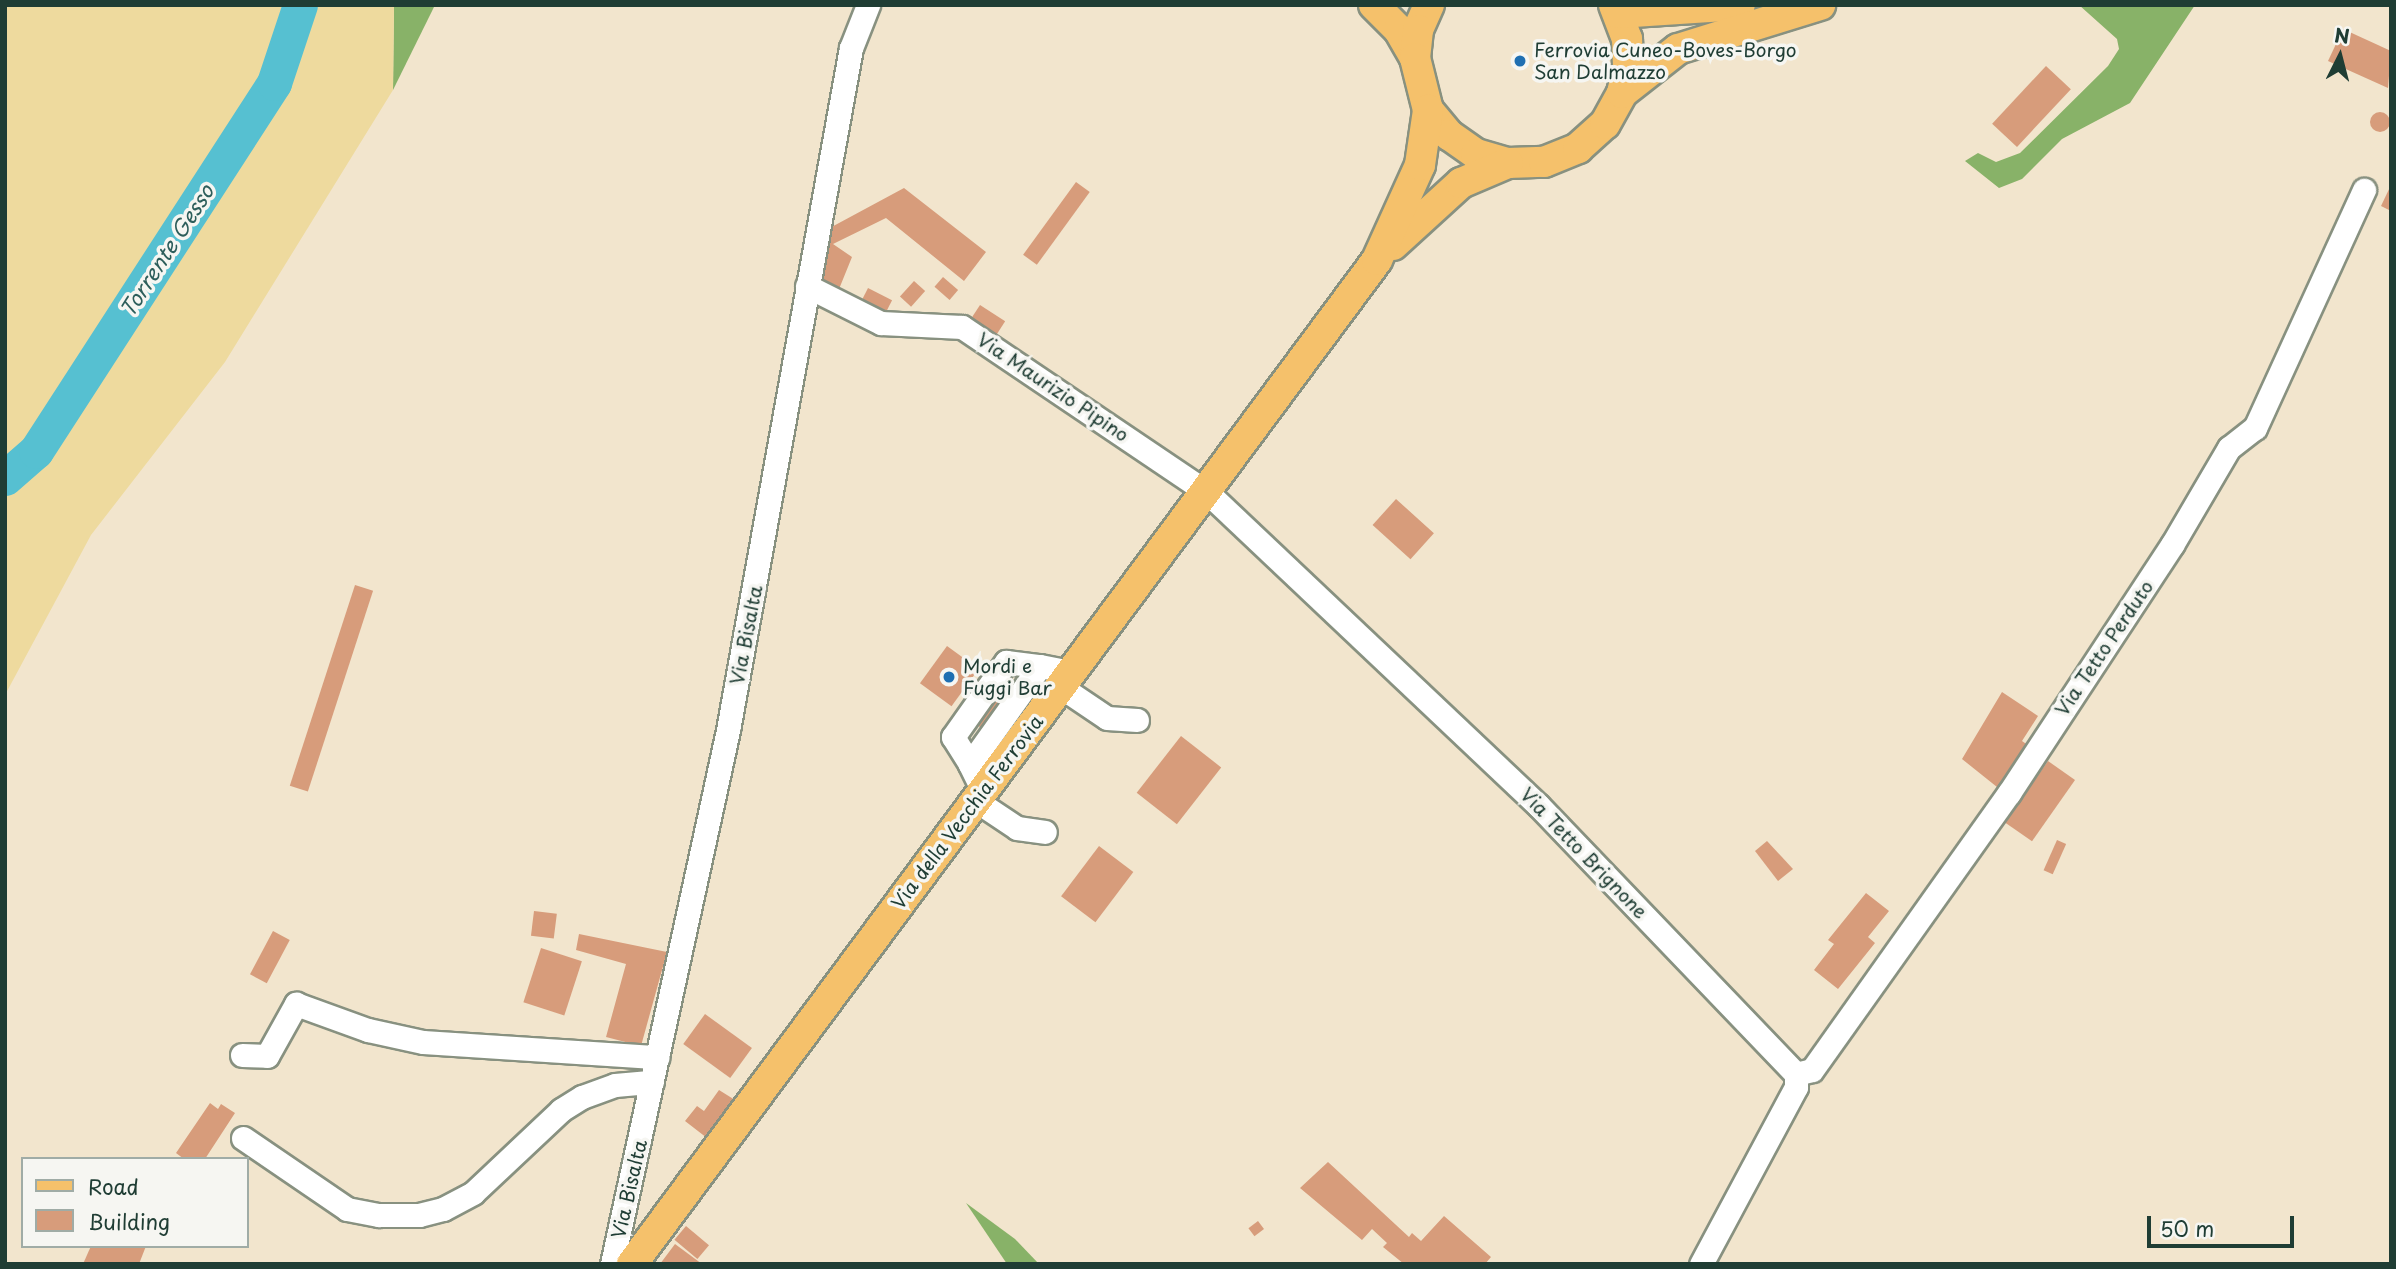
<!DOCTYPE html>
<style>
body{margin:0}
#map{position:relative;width:2396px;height:1269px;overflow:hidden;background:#f2e5cd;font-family:"Playpen Sans",sans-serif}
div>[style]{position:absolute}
.forest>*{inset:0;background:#88b268}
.sand>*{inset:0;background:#eeda9e}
.river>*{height:35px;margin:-17.5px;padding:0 17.5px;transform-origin:17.5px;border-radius:17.5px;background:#56c0d1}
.building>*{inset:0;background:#d79c7b;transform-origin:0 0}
.round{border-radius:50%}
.roads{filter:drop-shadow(2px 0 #889180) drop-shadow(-2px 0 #889180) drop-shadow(0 2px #889180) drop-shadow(0 -2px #889180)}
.minor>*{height:23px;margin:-11.5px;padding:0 11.5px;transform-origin:11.5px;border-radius:11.5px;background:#fff}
.major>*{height:30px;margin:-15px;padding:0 15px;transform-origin:15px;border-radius:15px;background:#f5c16b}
.dots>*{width:19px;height:19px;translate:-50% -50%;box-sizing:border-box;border:4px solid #f6f6f2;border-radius:50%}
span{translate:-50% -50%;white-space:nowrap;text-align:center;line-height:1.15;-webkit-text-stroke:7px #f6f6f2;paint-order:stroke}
.poi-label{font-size:19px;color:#1f3d34}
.left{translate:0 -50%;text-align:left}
.street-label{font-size:19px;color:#1f3d34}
.water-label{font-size:21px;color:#2d5e5b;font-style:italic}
.frame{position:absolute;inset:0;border:7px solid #1f3d34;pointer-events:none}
.legend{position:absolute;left:21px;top:1157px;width:228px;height:91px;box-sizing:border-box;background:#f6f6f2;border:2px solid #a0aca6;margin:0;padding:9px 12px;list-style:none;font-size:21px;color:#1f3d34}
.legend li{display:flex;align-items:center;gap:14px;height:35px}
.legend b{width:35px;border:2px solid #a0aca6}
.north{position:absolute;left:2305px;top:21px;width:70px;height:70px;-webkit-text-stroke:5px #f6f6f2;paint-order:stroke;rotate:6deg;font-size:19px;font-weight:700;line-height:28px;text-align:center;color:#1f3d34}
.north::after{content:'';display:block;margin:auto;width:24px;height:32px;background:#1f3d34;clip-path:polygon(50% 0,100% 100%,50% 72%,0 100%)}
.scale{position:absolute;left:2147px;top:1216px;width:147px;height:32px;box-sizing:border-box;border:4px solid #1f3d34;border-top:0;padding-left:9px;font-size:21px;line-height:24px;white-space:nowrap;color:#1f3d34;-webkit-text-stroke:5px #f6f6f2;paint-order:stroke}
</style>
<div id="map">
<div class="forest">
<i style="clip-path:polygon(394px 5px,435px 5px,393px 90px)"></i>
<i style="clip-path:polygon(2079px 5px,2195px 5px,2130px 103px,2062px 139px,2022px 179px,1999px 188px,1965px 161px,1978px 153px,1996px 162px,2020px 153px,2108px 66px,2119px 49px,2117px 39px)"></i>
<i style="clip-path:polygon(966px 1203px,1015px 1239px,1039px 1264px,1007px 1264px)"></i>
</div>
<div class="sand">
<i style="clip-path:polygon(5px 5px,394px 5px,393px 90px,225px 362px,91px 535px,5px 695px)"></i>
</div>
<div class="river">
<i style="left:5px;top:478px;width:41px;rotate:-41.1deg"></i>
<i style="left:36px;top:451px;width:438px;rotate:-57.1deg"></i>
<i style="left:274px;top:83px;width:82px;rotate:-71.6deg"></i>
</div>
<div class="building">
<i style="clip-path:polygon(2343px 29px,2391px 51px,2388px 88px,2328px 61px)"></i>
<i style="left:2046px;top:66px;width:34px;height:79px;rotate:43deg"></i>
<i class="round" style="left:2370px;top:112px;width:20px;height:20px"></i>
<i style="left:1076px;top:182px;width:17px;height:90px;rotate:36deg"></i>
<i style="clip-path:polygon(2391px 185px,2391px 211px,2381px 206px)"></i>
<i style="clip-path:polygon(904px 188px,986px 252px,964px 281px,886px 218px,833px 244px,852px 257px,837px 294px,826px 286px,820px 270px,826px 230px)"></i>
<i style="left:943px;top:277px;width:20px;height:13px;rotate:41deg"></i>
<i style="left:914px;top:281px;width:15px;height:21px;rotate:42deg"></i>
<i style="left:868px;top:288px;width:27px;height:17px;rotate:27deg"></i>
<i style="left:980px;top:305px;width:30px;height:21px;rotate:33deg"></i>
<i style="left:1396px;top:499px;width:51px;height:35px;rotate:42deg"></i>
<i style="left:355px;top:585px;width:19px;height:211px;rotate:18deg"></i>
<i style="left:947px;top:646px;width:39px;height:46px;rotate:36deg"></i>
<i style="left:988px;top:675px;width:45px;height:48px;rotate:33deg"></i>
<i style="clip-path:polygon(2002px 692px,2038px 716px,2022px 741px,2032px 748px,2002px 791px,1962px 759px)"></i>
<i style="left:1181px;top:736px;width:51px;height:72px;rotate:38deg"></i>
<i style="left:2048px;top:761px;width:33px;height:75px;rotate:35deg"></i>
<i style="left:2057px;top:840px;width:10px;height:33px;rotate:24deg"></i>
<i style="clip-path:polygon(1767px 841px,1793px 869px,1778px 881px,1755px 851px)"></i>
<i style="left:1099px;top:846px;width:43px;height:63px;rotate:37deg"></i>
<i style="clip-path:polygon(1866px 893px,1889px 911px,1868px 937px,1875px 943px,1838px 989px,1814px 970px,1834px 944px,1828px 940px)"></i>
<i style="left:534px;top:911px;width:23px;height:25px;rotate:7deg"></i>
<i style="left:273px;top:931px;width:19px;height:49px;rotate:28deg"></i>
<i style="clip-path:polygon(579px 934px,667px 952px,641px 1046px,606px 1037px,626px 964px,576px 950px)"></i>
<i style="left:541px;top:948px;width:43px;height:57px;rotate:18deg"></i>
<i style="left:705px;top:1014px;width:58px;height:37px;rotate:36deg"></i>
<i style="clip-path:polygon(719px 1090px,735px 1100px,707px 1138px,685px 1121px,697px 1106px,704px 1111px)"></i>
<i style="clip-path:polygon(210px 1103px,218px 1109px,221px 1104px,235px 1113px,205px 1159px,184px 1159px,176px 1153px)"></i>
<i style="clip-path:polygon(1328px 1162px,1409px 1237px,1412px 1233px,1421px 1241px,1444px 1216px,1491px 1257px,1485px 1264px,1404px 1264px,1383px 1247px,1387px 1243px,1372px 1229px,1362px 1240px,1300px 1188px)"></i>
<i style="left:1258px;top:1221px;width:10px;height:12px;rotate:53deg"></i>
<i style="left:686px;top:1226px;width:30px;height:18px;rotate:40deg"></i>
<i style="clip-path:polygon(675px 1244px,702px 1264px,660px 1264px)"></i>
<i style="clip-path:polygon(91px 1246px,146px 1246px,139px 1264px,83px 1264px)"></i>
</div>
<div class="roads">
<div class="minor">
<i style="left:807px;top:286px;width:83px;rotate:26.6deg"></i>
<i style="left:881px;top:323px;width:81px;rotate:2.8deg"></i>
<i style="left:962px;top:327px;width:297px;rotate:34deg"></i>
<i style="left:1208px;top:493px;width:454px;rotate:43.4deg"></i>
<i style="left:1538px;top:805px;width:373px;rotate:46.2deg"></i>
<i style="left:1796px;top:1074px;width:13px;rotate:90deg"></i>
<i style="left:1796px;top:1087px;width:201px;rotate:118.2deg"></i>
<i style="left:1061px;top:687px;width:55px;rotate:34deg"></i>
<i style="left:1107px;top:718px;width:30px;rotate:4deg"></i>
<i style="left:970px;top:764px;width:32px;rotate:-122deg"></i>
<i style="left:953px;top:737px;width:92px;rotate:-54.8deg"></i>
<i style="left:1006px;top:662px;width:34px;rotate:7deg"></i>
<i style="left:982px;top:789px;width:28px;rotate:-116deg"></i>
<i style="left:970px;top:764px;width:120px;rotate:-54.5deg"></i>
<i style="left:1040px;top:666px;width:31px;rotate:11deg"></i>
<i style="left:975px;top:800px;width:50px;rotate:33.7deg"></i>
<i style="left:1017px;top:828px;width:28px;rotate:8deg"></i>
<i style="left:242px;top:1055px;width:25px;rotate:2deg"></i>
<i style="left:267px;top:1056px;width:60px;rotate:-60.9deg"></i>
<i style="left:296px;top:1004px;width:77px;rotate:19.9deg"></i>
<i style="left:368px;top:1030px;width:56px;rotate:12.3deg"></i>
<i style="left:423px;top:1042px;width:235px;rotate:3.7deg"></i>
<i style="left:1796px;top:1074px;width:16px;rotate:-14deg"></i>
<i style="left:1812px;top:1070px;width:340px;rotate:-54.6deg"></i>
<i style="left:2009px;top:793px;width:297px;rotate:-56.7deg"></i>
<i style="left:2172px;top:545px;width:113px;rotate:-59.6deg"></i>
<i style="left:2229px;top:448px;width:33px;rotate:-38deg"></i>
<i style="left:2255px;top:428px;width:262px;rotate:-65.4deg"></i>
<i style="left:243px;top:1138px;width:126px;rotate:34.3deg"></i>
<i style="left:347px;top:1209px;width:33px;rotate:11deg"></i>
<i style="left:379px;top:1215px;width:40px"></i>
<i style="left:419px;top:1215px;width:25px;rotate:-14deg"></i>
<i style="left:443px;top:1209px;width:34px;rotate:-28deg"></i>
<i style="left:473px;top:1193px;width:121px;rotate:-43.3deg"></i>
<i style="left:561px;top:1110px;width:25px;rotate:-32deg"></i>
<i style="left:582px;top:1097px;width:35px;rotate:-20deg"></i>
<i style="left:615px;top:1085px;width:37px;rotate:-5deg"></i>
<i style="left:612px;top:1264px;width:546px;rotate:-77.74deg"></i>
<i style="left:728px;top:730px;width:693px;rotate:-79.78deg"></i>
<i style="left:851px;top:48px;width:46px;rotate:-68.4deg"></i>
</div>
<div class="major">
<i style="left:1374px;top:5px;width:35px;rotate:45deg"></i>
<i style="left:1399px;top:30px;width:32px;rotate:60deg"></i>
<i style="left:1429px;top:5px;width:27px;rotate:114deg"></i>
<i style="left:1418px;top:30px;width:28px;rotate:96deg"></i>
<i style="left:1415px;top:58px;width:54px;rotate:76deg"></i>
<i style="left:1428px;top:110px;width:33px;rotate:50deg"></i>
<i style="left:1449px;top:135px;width:33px;rotate:35deg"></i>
<i style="left:1476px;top:154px;width:33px;rotate:16deg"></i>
<i style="left:1508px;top:163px;width:36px;rotate:-2deg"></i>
<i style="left:1544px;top:162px;width:37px;rotate:-22deg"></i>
<i style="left:1578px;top:148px;width:36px;rotate:-42deg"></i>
<i style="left:1605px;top:124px;width:35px;rotate:-61deg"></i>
<i style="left:1622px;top:93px;width:28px;rotate:-77deg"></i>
<i style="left:1628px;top:66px;width:27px;rotate:-92deg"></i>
<i style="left:1627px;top:39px;width:36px;rotate:-111deg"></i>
<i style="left:1618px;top:13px;width:122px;rotate:-3.8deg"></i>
<i style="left:1622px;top:93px;width:71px;rotate:-38.2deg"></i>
<i style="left:1678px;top:49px;width:149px;rotate:-17.2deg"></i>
<i style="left:1393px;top:245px;width:92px;rotate:-42.4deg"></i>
<i style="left:1461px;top:183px;width:51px;rotate:-23.1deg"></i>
<i style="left:632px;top:1264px;width:1250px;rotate:-53.42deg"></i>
<i style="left:1377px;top:260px;width:104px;rotate:-65.6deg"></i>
<i style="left:1420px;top:165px;width:56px;rotate:-81.7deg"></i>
</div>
</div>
<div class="dots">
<i style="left:1520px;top:61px;background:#1f6fb2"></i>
<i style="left:949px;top:677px;background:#1f6fb2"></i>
</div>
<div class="poi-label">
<span class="left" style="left:1534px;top:61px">Ferrovia Cuneo-Boves-Borgo<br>San Dalmazzo</span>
<span class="left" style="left:963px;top:677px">Mordi e<br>Fuggi Bar</span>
</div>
<div class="street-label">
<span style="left:1053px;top:387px;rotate:34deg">Via Maurizio Pipino</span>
<span style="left:746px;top:635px;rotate:-79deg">Via Bisalta</span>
<span style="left:2104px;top:648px;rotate:-56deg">Via Tetto Perduto</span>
<span style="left:967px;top:812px;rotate:-53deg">Via della Vecchia Ferrovia</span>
<span style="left:1584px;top:853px;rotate:46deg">Via Tetto Brignone</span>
<span style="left:629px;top:1189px;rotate:-77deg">Via Bisalta</span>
</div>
<div class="water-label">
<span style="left:166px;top:250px;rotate:-57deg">Torrente Gesso</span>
</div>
<div class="frame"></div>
<ul class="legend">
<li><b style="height:9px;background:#f5c16b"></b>Road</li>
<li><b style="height:19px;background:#d79c7b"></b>Building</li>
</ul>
<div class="north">N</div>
<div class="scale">50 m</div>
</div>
